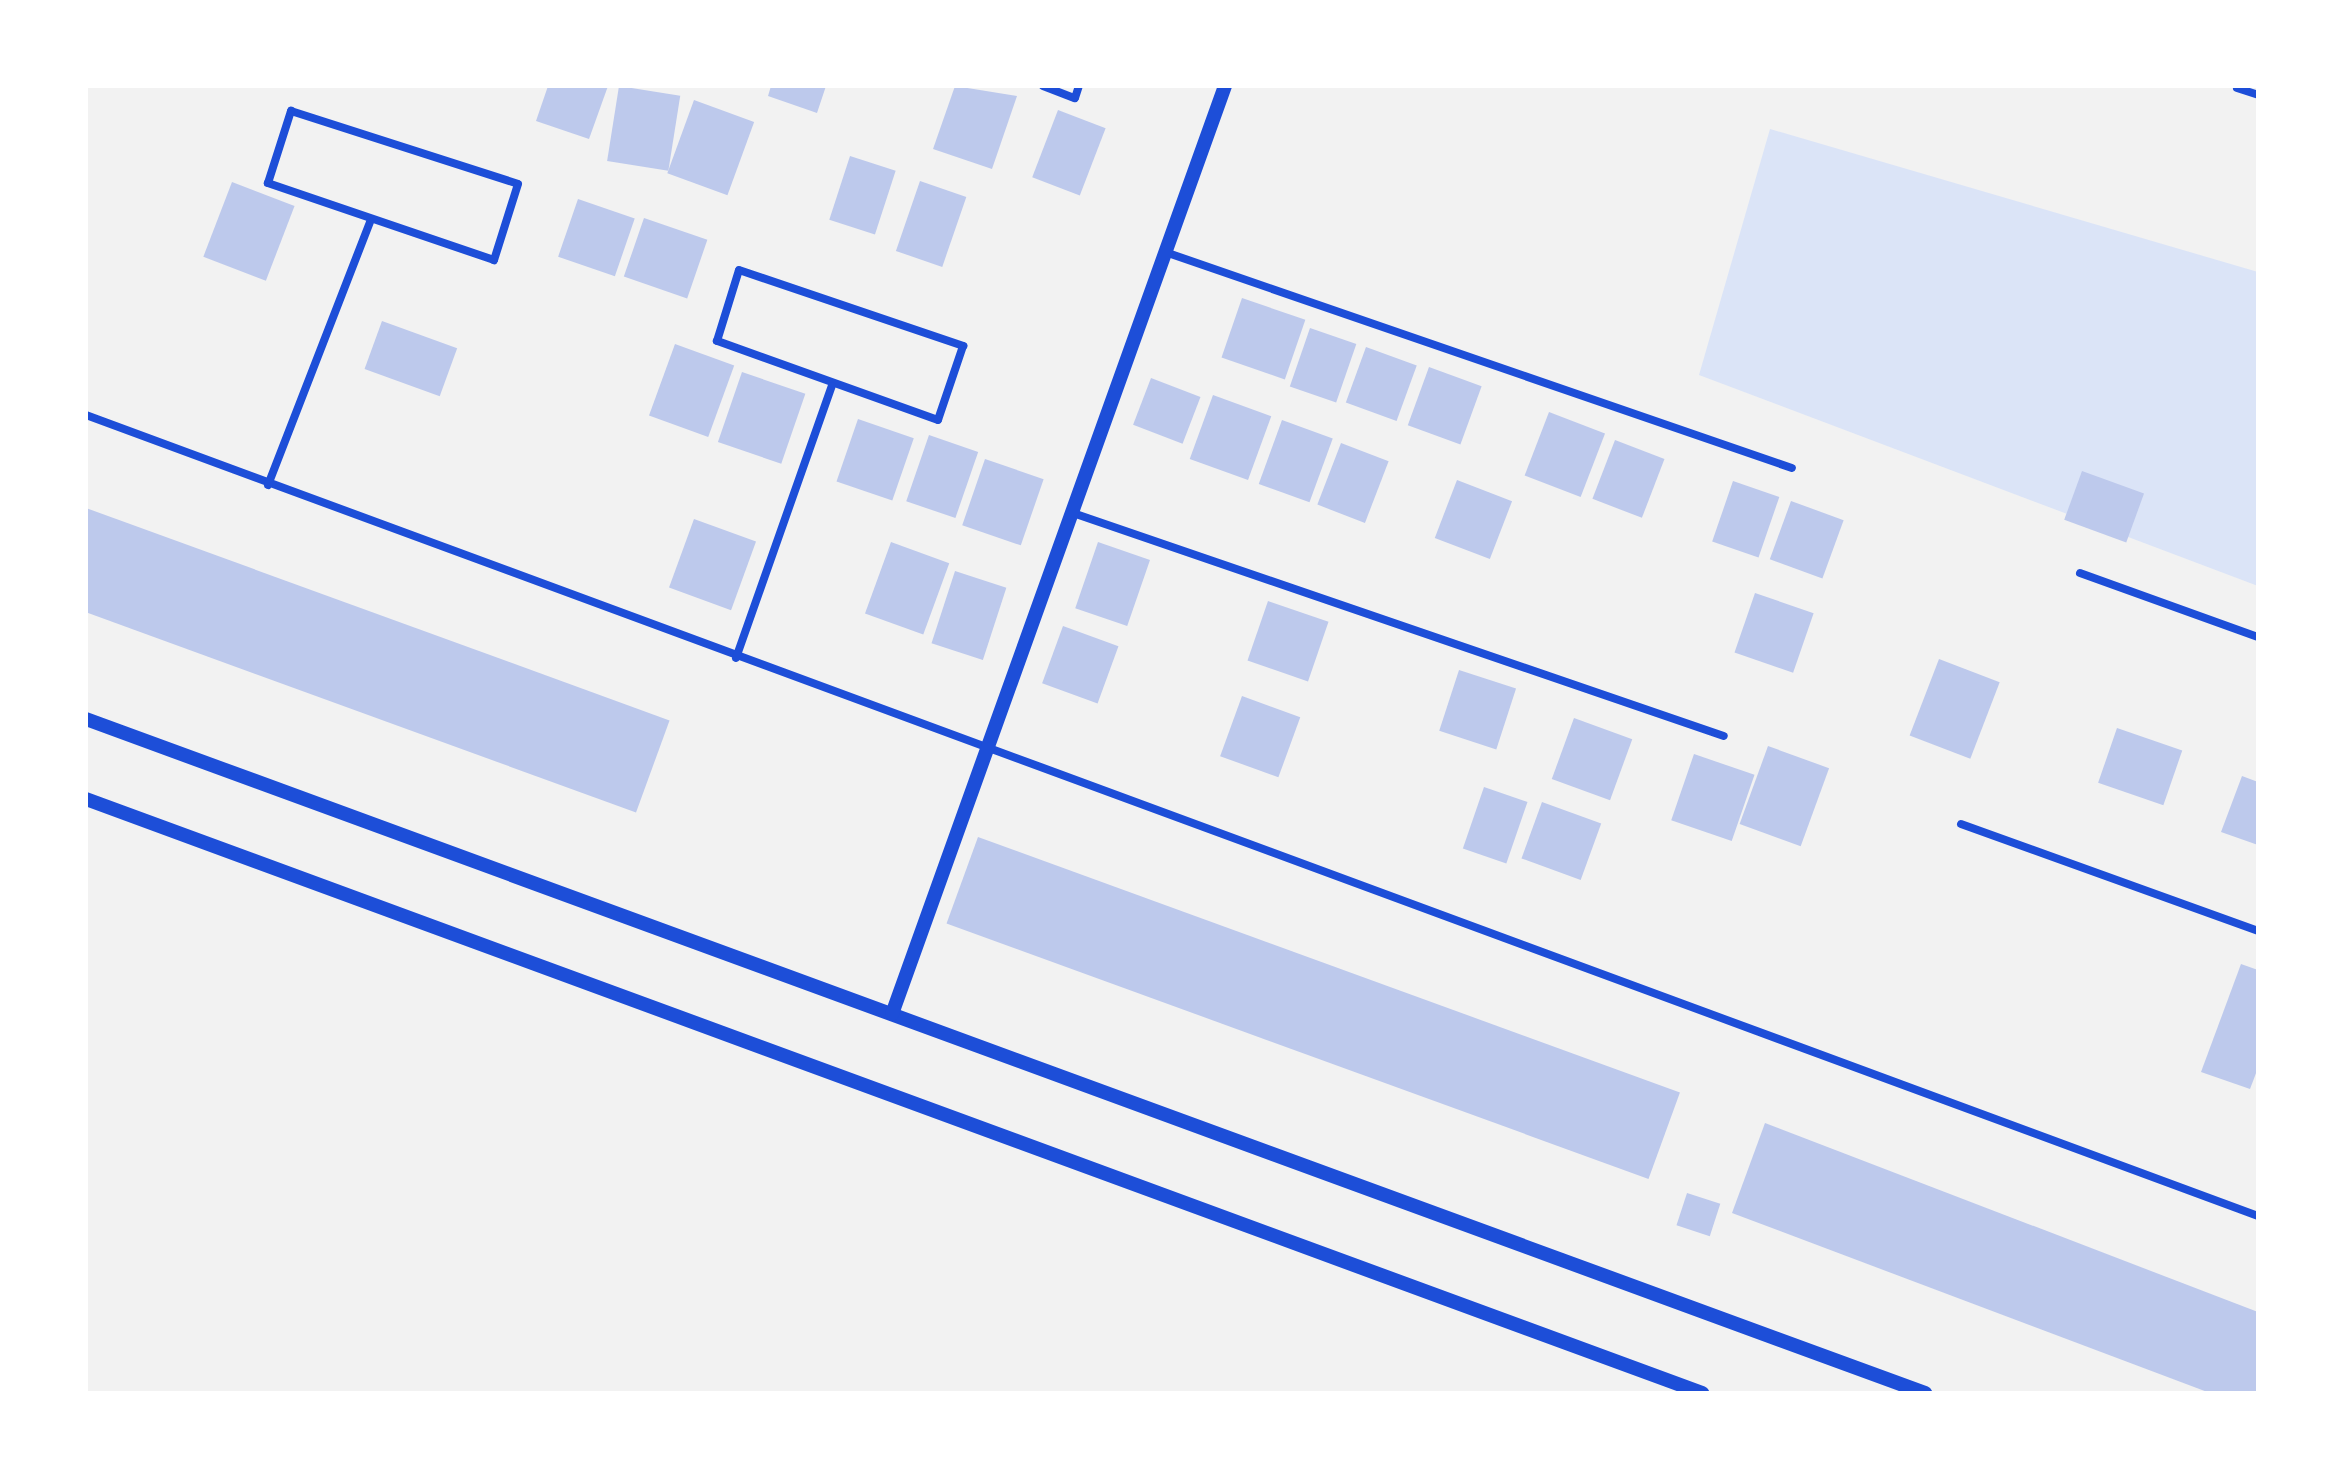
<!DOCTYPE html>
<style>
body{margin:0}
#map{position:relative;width:2344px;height:1479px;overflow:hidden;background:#f2f2f2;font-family:"IBM Plex Sans",sans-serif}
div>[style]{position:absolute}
.green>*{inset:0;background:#dbe4f7}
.building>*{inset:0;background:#bdc9ec;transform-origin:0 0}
.minor>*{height:8px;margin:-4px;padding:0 4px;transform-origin:4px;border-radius:4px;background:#1d4ed8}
.tertiary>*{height:14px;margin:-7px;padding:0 7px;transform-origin:7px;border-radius:7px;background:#1d4ed8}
span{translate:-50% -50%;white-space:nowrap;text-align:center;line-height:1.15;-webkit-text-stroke:8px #fff;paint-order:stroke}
.frame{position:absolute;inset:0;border:88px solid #fff;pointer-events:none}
</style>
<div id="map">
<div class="green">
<i style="clip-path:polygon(1770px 129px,2258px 272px,2258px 586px,1699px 375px)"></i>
</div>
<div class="building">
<i style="clip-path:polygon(548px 86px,608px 86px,589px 139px,536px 121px)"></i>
<i style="left:619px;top:86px;width:62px;height:76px;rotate:9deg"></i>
<i style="clip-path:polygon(771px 86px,826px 86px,817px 113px,768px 96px)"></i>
<i style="clip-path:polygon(955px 86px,1017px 96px,992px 169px,933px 149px)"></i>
<i style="left:694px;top:100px;width:64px;height:78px;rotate:20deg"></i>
<i style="left:1058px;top:110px;width:51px;height:72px;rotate:21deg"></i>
<i style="left:850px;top:156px;width:48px;height:67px;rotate:18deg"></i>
<i style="left:920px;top:181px;width:49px;height:74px;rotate:19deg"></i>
<i style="left:232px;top:182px;width:67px;height:80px;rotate:21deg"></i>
<i style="left:578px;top:199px;width:60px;height:61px;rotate:19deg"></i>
<i style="left:644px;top:218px;width:67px;height:62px;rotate:19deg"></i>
<i style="left:1242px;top:298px;width:67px;height:63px;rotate:19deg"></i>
<i style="left:382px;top:321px;width:80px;height:51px;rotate:20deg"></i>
<i style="left:1310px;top:328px;width:49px;height:62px;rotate:19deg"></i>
<i style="left:675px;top:344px;width:63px;height:76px;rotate:20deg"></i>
<i style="left:1366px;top:347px;width:54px;height:59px;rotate:20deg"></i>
<i style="left:1429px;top:367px;width:56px;height:62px;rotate:20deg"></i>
<i style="left:742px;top:372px;width:67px;height:74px;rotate:19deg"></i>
<i style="left:1151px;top:378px;width:53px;height:50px;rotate:21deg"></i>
<i style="left:1213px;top:395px;width:62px;height:68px;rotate:20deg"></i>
<i style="left:1549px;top:412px;width:60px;height:68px;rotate:21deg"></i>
<i style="left:858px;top:419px;width:59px;height:66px;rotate:19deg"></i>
<i style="left:1282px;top:420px;width:54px;height:68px;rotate:20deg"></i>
<i style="left:929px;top:435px;width:52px;height:70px;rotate:19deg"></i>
<i style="left:1615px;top:440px;width:53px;height:63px;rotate:21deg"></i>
<i style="left:1341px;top:443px;width:51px;height:66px;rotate:21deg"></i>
<i style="left:985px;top:459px;width:62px;height:70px;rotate:19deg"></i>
<i style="left:2082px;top:471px;width:66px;height:52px;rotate:20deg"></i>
<i style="left:1457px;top:480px;width:59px;height:62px;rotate:21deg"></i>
<i style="left:1733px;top:481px;width:49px;height:64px;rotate:19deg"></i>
<i style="left:1791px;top:501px;width:56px;height:62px;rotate:20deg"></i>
<i style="left:86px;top:508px;width:621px;height:98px;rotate:20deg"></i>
<i style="left:694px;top:519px;width:66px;height:73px;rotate:20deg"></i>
<i style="left:891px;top:542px;width:62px;height:76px;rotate:20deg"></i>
<i style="left:1098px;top:542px;width:55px;height:70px;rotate:19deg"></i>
<i style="left:955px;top:571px;width:54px;height:76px;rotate:18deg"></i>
<i style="left:1755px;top:593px;width:62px;height:63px;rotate:19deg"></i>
<i style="left:1268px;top:601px;width:64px;height:63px;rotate:19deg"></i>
<i style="left:1063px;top:626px;width:59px;height:61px;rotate:20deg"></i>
<i style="left:1939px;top:659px;width:65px;height:82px;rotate:21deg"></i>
<i style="left:1459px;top:670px;width:60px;height:64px;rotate:18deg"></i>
<i style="left:1242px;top:696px;width:62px;height:64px;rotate:20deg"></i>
<i style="left:1574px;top:718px;width:62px;height:65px;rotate:20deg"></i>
<i style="left:2117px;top:728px;width:69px;height:58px;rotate:19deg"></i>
<i style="left:1768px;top:746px;width:65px;height:83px;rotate:20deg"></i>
<i style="left:1694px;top:754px;width:64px;height:70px;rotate:19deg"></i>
<i style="clip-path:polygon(2242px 776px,2258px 782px,2258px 845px,2221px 832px)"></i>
<i style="left:1484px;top:787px;width:46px;height:65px;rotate:19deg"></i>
<i style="left:1542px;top:802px;width:63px;height:60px;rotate:20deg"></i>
<i style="left:978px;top:837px;width:747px;height:92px;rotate:20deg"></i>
<i style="clip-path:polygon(2241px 964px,2258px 970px,2258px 1068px,2250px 1089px,2201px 1072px)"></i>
<i style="clip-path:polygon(1765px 1123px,2258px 1312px,2258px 1393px,2210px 1393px,1732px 1213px)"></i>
<i style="left:1687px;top:1193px;width:35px;height:34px;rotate:18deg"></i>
</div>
<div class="minor">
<i style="left:1043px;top:86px;width:34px;rotate:21deg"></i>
<i style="left:1075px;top:98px;width:13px;rotate:-72deg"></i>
<i style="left:2237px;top:88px;width:22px;rotate:18deg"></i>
<i style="left:291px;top:111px;width:238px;rotate:17.8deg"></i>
<i style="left:518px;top:184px;width:80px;rotate:107.5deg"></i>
<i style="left:494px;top:260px;width:239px;rotate:-161.2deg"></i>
<i style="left:268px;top:183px;width:76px;rotate:-72.3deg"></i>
<i style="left:1165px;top:252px;width:663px;rotate:19.01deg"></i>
<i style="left:739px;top:270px;width:237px;rotate:18.7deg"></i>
<i style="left:963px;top:346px;width:78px;rotate:108.7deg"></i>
<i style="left:938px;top:420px;width:235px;rotate:-160.3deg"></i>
<i style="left:717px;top:341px;width:74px;rotate:-72.8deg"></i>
<i style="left:86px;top:415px;width:2315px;rotate:20.24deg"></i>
<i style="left:268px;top:485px;width:282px;rotate:-68.8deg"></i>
<i style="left:1070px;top:512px;width:691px;rotate:18.91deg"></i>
<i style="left:2080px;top:573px;width:189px;rotate:19.8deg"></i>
<i style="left:736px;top:658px;width:288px;rotate:-70.6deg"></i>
<i style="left:1961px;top:824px;width:316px;rotate:19.8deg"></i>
</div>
<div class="tertiary">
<i style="left:86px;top:719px;width:1959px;rotate:20.13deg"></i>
<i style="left:86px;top:799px;width:1722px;rotate:20.18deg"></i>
<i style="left:892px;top:1014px;width:986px;rotate:-70.26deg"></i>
</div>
<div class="frame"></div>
</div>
